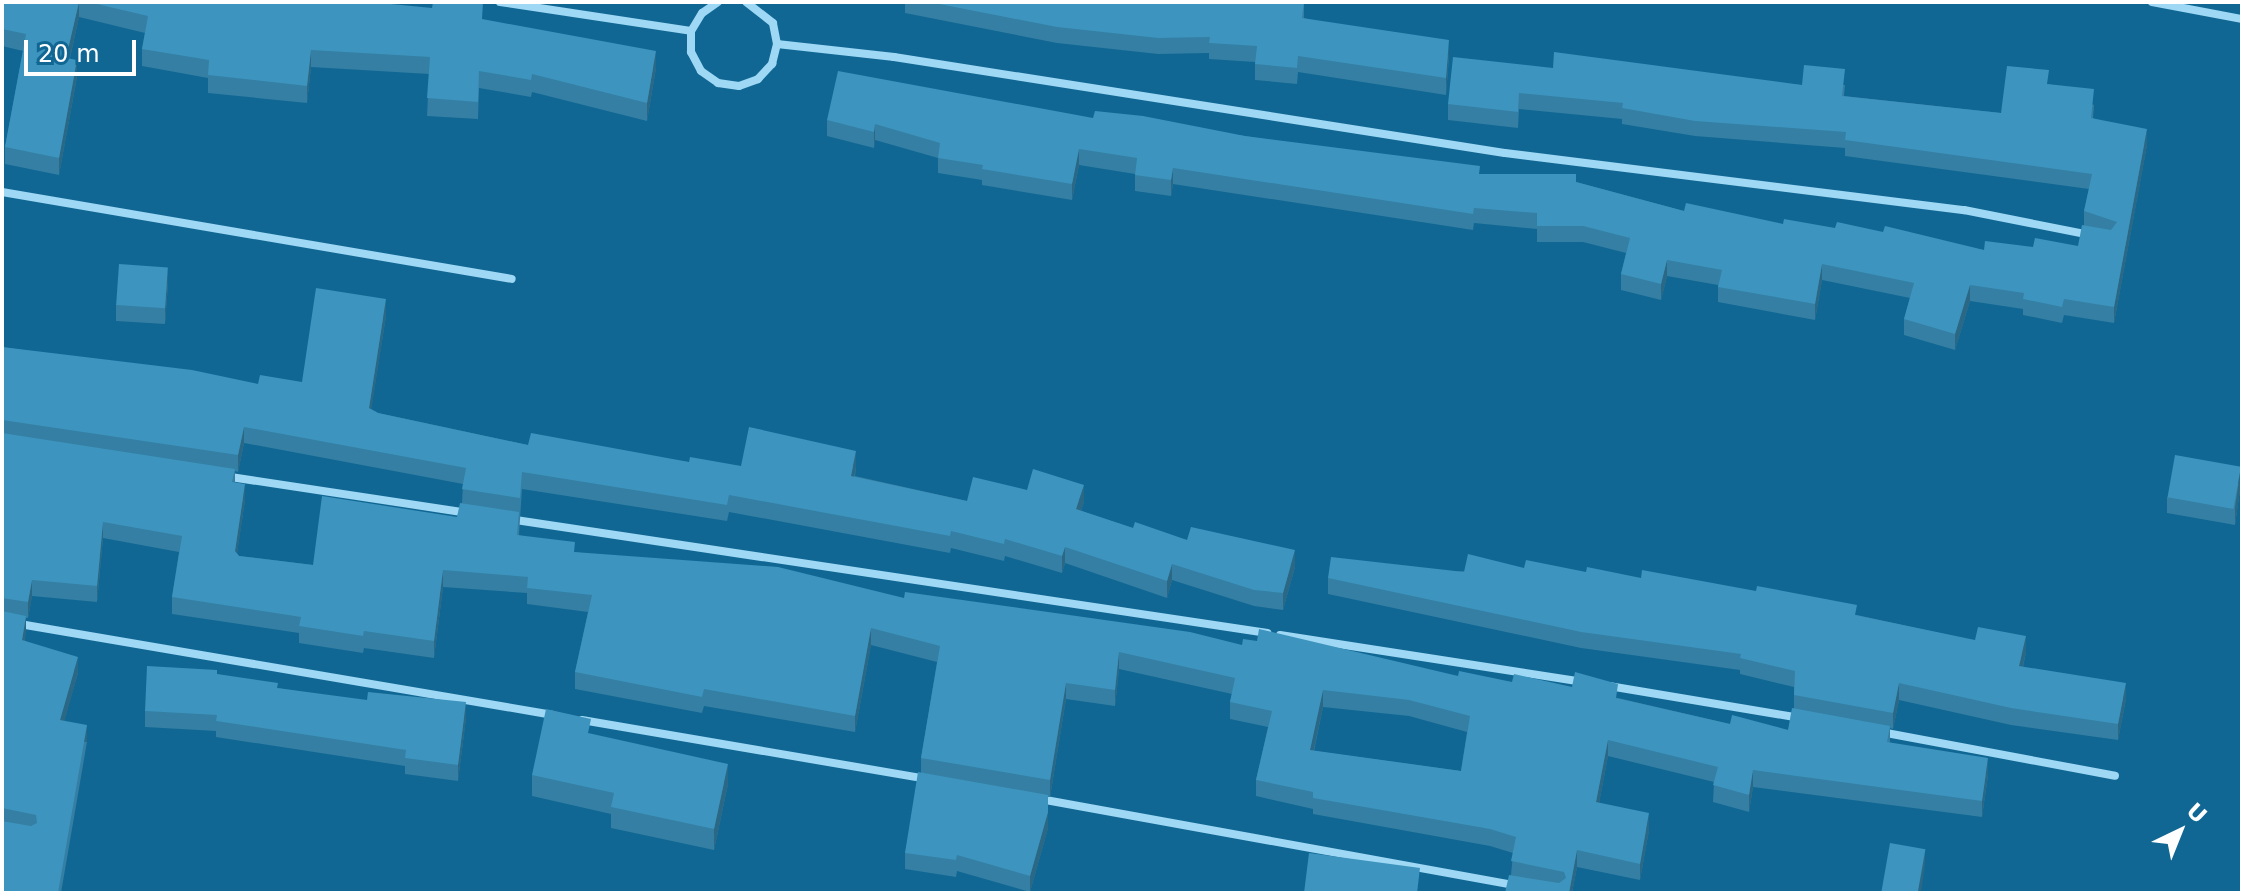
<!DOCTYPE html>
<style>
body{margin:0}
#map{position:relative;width:2244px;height:895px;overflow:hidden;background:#106794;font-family:"DejaVu Sans",sans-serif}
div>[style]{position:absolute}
.street>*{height:8px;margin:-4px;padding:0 4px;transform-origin:4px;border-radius:4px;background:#9ed8f4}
.wall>*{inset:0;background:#347fa3}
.shaded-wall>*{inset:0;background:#2b6885;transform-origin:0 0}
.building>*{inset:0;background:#3d94be;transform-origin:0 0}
span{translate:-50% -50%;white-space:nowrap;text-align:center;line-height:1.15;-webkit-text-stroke:8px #106794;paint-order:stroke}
.frame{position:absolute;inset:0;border:4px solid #fff;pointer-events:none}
.north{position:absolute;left:2140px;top:791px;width:80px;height:80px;-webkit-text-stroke:6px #106794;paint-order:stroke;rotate:43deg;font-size:22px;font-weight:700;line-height:32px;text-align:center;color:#fff}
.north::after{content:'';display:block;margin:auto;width:28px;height:36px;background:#fff;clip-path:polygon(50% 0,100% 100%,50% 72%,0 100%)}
.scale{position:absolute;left:24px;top:40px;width:112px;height:36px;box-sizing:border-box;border:4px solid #fff;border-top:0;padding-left:10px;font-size:24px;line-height:28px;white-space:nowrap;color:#fff;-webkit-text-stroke:6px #106794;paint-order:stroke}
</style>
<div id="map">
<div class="street">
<i style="left:500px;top:2px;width:193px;rotate:8.6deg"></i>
<i style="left:718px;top:2px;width:19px;rotate:145deg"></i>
<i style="left:702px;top:13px;width:21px;rotate:121deg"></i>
<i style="left:691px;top:31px;width:21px;rotate:90deg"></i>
<i style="left:691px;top:52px;width:21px;rotate:62deg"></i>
<i style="left:701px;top:71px;width:21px;rotate:35deg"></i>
<i style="left:718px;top:83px;width:21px;rotate:8deg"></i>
<i style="left:739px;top:86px;width:20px;rotate:-20deg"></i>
<i style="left:758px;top:79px;width:21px;rotate:-47deg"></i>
<i style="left:772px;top:64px;width:21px;rotate:-76deg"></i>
<i style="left:777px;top:44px;width:21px;rotate:-101deg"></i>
<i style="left:773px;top:23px;width:34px;rotate:-142deg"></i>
<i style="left:2152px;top:2px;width:92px;rotate:10.7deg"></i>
<i style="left:777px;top:44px;width:118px;rotate:6.3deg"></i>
<i style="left:894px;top:57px;width:618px;rotate:8.93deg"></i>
<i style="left:1505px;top:153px;width:463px;rotate:7.1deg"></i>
<i style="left:1964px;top:210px;width:128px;rotate:11.2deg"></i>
<i style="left:2px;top:192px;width:517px;rotate:9.68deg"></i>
<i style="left:224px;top:476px;width:247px;rotate:8.6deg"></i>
<i style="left:509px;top:519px;width:767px;rotate:8.55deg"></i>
<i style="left:2px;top:621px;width:559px;rotate:9.68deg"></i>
<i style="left:1280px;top:635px;width:307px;rotate:8.8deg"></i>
<i style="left:1609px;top:686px;width:194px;rotate:9.5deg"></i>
<i style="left:582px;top:720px;width:351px;rotate:9.7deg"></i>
<i style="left:1881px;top:732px;width:238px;rotate:10.6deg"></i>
<i style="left:1040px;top:799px;width:482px;rotate:10.3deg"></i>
</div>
<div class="wall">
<i style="clip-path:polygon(2px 2px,371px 2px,483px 20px,656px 68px,647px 121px,532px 92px,531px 97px,479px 88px,478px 119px,427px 116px,429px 74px,311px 67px,307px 103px,208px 93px,208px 78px,142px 66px,142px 49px,145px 33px,79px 17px,70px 58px,77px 77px,59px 175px,5px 164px,5px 147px,23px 51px,2px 46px)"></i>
<i style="clip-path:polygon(905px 2px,1304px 2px,1304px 18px,1449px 56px,1446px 95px,1298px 72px,1297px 84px,1255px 80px,1255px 62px,1209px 59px,1209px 53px,1158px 54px,1057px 43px,905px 13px)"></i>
<i style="clip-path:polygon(1553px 68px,1802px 85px,1845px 85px,1844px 96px,2001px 113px,2049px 84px,2094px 105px,2093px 118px,2147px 145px,2114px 323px,2064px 315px,2062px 323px,2023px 315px,2023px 309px,1970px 301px,1955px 350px,1904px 335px,1904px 319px,1910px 298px,1822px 280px,1815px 320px,1718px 302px,1718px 285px,1667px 276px,1661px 300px,1621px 290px,1621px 274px,1626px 253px,1583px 242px,1537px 242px,1537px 229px,1474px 223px,1473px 230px,1173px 184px,1171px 196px,1135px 191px,1135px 174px,1079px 165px,1072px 200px,982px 185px,982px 180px,938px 173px,938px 158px,875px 140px,874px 148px,827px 136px,827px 120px,1093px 118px,1245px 136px,1480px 174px,1576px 182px,1684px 211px,1783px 224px,1883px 232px,1984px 250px,2078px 246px,2084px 225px,2084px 211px,2089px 189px,1845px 156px,1845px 148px,1695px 136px,1622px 124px,1622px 119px,1519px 109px,1518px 128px,1448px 120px,1448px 104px)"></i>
<i style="clip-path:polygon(168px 283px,165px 324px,116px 321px,116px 305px)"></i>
<i style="clip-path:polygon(evenodd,386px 316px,371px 409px,378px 413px,528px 445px,689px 462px,741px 466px,856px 467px,855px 476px,967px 501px,1027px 490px,1084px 502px,1081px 511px,1133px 528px,1187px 540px,1295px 567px,1283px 610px,1254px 606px,1172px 580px,1167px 598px,1065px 563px,1062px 573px,1005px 556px,1004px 561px,951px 548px,950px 553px,729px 512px,727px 521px,522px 489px,519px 535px,575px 552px,1458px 676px,1512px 682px,1618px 698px,1730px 724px,1788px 730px,1794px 708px,1794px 687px,1740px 674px,1740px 670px,1581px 648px,1328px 594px,1328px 578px,1524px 568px,1641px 578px,1857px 615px,2026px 652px,2023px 667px,2126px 699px,2118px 740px,2011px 725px,1899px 700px,1893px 729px,1890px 728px,1890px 743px,1988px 775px,1982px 817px,1753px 787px,1749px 812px,1713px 802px,1714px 782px,1608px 756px,1599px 803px,1649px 830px,1640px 880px,1577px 867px,1572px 893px,1505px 893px,1511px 875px,1513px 853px,1490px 846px,1313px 814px,1313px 809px,1256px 796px,1256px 780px,1268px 727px,1230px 719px,1230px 702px,1232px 694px,1119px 669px,1115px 706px,1066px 699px,1050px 797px,1048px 797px,1048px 828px,1030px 892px,957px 871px,956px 877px,905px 869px,905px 853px,921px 773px,921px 758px,937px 662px,871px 645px,855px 732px,704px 706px,702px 713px,575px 689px,575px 672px,588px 612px,527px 604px,527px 593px,443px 587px,434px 658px,364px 648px,363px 653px,299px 643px,299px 633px,172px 614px,172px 597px,179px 552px,103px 538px,97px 602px,32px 596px,28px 618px,26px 618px,25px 641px,78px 673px,64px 721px,87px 742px,61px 893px,2px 893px,2px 347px,258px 384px,302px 382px,386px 316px,244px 443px,463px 484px,462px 503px,457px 517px,313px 565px,239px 556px,237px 553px,245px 500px,235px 482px,235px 471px,238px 472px,244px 443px,386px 316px,1323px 707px,1409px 716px,1467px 732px,1461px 771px,1314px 751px,1323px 707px)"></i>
<i style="clip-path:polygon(2241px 483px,2235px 525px,2167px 513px,2167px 497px)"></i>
<i style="clip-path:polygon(217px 674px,278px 688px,466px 718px,458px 781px,405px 774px,405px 766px,216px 737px,216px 731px,145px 727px,145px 711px)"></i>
<i style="clip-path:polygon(591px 734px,728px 784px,714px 850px,611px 828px,611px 814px,532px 796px,532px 775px)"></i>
</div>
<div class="shaded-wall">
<i style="clip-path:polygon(79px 2px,79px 17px,66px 75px,66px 58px)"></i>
<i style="clip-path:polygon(1449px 40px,1449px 56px,1446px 95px,1446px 78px)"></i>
<i style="clip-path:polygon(311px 50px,311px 67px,307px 103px,307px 86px)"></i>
<i style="clip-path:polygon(656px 51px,656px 68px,647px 121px,647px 103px)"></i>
<i style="clip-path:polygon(77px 60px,77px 77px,59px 175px,59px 158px)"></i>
<i style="clip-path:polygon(875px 124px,875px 140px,874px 148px,874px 132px)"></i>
<i style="clip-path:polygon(2147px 129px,2147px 145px,2114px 323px,2114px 307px)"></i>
<i style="clip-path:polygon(1079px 149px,1079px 165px,1072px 200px,1072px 184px)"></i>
<i style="clip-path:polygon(1173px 168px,1173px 184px,1171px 196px,1171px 180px)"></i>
<i style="clip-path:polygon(1667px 260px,1667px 276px,1661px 300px,1661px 284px)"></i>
<i style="clip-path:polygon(1822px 264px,1822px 280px,1815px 320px,1815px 304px)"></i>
<i style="clip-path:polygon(168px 267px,168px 283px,165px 324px,165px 308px)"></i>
<i style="clip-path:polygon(1970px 285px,1970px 301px,1955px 350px,1955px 334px)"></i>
<i style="clip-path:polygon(386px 299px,386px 316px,369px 424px,369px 408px)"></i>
<i style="clip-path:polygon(244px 427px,244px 443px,238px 472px,238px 455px)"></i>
<i style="clip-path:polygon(856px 451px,856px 467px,851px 492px,851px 476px)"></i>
<i style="clip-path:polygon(2241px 467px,2241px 483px,2235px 525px,2235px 508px)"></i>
<i style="clip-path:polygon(245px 484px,245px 500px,235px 567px,235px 551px)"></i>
<i style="clip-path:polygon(1084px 485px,1084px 502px,1076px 526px,1076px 509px)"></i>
<i style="clip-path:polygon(103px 522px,103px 538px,97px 602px,97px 586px)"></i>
<i style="clip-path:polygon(1065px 547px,1065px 563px,1062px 573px,1062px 556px)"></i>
<i style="clip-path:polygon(1295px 550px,1295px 567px,1283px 610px,1283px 593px)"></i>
<i style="clip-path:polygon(1172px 564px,1172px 580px,1167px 598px,1167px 581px)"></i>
<i style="clip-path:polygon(443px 570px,443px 587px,434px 658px,434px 641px)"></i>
<i style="clip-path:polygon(32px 580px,32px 596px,28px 618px,28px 602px)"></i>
<i style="clip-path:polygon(26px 616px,26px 632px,22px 657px,22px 640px)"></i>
<i style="clip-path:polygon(871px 628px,871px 645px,855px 732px,855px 716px)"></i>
<i style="clip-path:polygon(2026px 636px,2026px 652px,2019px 682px,2019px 666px)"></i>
<i style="clip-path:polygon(1119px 652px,1119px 669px,1115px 706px,1115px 690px)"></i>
<i style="clip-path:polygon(78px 657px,78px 673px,60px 737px,60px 720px)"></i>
<i style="clip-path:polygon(1066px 683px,1066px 699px,1050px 797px,1050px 780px)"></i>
<i style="clip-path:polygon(1899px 683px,1899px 700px,1893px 729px,1893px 713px)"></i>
<i style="clip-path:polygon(2126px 683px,2126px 699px,2118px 740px,2118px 724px)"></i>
<i style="clip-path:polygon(1323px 690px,1323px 707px,1310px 767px,1310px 750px)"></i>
<i style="clip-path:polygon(466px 702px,466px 718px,458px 781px,458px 765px)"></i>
<i style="left:87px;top:725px;width:17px;height:170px;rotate:90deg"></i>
<i style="clip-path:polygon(1608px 740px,1608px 756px,1596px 819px,1596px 802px)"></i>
<i style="clip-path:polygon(1988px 758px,1988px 775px,1982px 817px,1982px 801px)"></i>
<i style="clip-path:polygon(728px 764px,728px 784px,714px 850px,714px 829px)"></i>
<i style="clip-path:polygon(1753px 770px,1753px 787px,1749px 812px,1749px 795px)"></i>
<i style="clip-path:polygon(1048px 812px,1048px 828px,1030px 892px,1030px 876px)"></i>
<i style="clip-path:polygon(1649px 813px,1649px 830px,1640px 880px,1640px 864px)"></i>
<i style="clip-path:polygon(1925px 849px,1925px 865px,1921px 893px,1918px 893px)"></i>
<i style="clip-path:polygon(1577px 850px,1577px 867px,1572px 893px,1569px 893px)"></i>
</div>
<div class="building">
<i style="clip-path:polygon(2px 2px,79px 2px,66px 58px,77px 60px,59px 158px,5px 147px,26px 34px,2px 29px)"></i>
<i style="clip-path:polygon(88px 2px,371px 2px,432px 8px,433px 2px,483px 2px,482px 19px,656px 51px,647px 103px,532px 74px,531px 80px,479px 71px,478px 102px,427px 98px,430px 57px,311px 50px,307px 86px,208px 75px,209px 60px,142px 49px,148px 16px)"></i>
<i style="clip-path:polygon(929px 2px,1304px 2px,1302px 18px,1449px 40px,1446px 78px,1298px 56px,1297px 68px,1255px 64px,1257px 46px,1209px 43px,1210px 37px,1158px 38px,1057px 27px)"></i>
<i style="clip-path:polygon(1554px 52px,1802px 85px,1804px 65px,1845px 69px,1842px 96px,2001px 113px,2007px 66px,2049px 70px,2047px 84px,2094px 89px,2091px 118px,2147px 129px,2114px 307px,2064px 299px,2062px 307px,2023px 299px,2024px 293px,1970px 285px,1955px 334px,1904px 319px,1914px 283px,1822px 264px,1815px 304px,1718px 287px,1722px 270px,1667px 260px,1661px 284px,1621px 274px,1630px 238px,1583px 226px,1537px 226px,1537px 213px,1474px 208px,1473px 214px,1173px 168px,1171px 180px,1135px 175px,1137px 158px,1079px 149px,1072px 184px,982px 169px,983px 165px,938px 158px,940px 143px,875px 124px,874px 132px,827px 120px,838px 71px,1093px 118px,1095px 111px,1143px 116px,1245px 136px,1480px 166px,1479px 174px,1576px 174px,1576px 182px,1684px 211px,1686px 203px,1783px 224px,1784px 219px,1835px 228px,1837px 222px,1883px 232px,1885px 226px,1984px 250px,1985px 241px,2033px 247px,2035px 238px,2078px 246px,2082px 225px,2111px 230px,2117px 222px,2084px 211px,2092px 174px,1845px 140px,1846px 132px,1695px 121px,1622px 108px,1623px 103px,1519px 93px,1518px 112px,1448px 104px,1453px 57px,1553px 68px)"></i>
<i style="left:119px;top:264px;width:49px;height:41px;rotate:4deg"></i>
<i style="clip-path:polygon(316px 288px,386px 299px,369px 408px,378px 413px,528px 445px,531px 433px,689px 462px,690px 457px,741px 466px,749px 427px,856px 451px,851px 476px,967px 501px,973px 477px,1027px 490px,1033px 469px,1084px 485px,1076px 509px,1133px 528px,1135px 522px,1187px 540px,1191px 527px,1295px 550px,1283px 593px,1254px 590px,1172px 564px,1167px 581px,1065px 547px,1062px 556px,1005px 539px,1004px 544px,951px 531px,950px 536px,729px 495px,727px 505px,522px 472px,520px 498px,462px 489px,466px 468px,244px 427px,238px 455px,2px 420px,2px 347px,192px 370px,258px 384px,260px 375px,302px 382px)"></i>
<i style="clip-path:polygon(evenodd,2px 433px,235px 469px,232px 482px,245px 484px,235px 551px,239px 556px,313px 565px,322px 496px,457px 517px,460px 503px,519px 512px,517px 535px,575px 542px,574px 552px,778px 567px,904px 598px,905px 592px,1190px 632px,1242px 645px,1243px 639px,1257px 641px,1259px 629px,1458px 676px,1459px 671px,1512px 682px,1514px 674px,1572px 687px,1575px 672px,1618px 684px,1616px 698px,1730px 724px,1732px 715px,1788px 730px,1792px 708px,1890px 726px,1887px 742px,1988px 758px,1982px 801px,1753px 770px,1749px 795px,1713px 785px,1718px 767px,1608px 740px,1596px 802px,1649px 813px,1640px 864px,1577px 850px,1569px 893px,1505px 893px,1509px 875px,1559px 883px,1566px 878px,1564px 872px,1511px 861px,1516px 837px,1490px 829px,1313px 798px,1313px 792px,1256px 780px,1272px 711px,1230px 702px,1235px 678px,1119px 652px,1115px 690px,1066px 683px,1050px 780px,921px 758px,940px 646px,871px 628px,855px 716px,704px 689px,702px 697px,575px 672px,592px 595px,527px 588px,528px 577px,443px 570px,434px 641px,364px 631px,363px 636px,299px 626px,301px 617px,172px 597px,182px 536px,103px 522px,97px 586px,32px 580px,28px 602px,2px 598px,2px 433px,1323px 690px,1409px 700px,1470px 716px,1461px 771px,1310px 750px,1323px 690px)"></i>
<i style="left:2175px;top:455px;width:67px;height:43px;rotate:10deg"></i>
<i style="clip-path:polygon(1468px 554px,1524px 568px,1526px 560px,1586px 572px,1587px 567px,1641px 578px,1642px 570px,1756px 591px,1757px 586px,1857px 605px,1855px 615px,1975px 640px,1978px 627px,2026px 636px,2019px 666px,2126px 683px,2118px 724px,2011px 708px,1899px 683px,1893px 713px,1794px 695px,1795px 671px,1740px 658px,1741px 654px,1581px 632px,1328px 578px,1331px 557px,1464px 572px)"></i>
<i style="clip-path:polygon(2px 611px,26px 616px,22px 640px,78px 657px,60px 720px,87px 725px,58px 893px,2px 893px,2px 821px,31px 826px,37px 823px,36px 815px,2px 808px)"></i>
<i style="clip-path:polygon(147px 666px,217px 670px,217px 674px,278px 683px,277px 688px,367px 700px,368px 692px,466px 702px,458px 765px,405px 758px,406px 750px,216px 721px,217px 715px,145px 711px)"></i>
<i style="clip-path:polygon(546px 709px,591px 719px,588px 733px,728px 764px,714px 829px,611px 807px,614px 793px,532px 775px)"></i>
<i style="clip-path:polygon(918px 772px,1048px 795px,1048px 812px,1030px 876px,957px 855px,956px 860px,905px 853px)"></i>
<i style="left:1890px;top:843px;width:36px;height:51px;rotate:10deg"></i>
<i style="clip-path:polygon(1309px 853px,1420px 868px,1417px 893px,1304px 893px)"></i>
</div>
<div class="frame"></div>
<div class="north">U</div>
<div class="scale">20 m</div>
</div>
